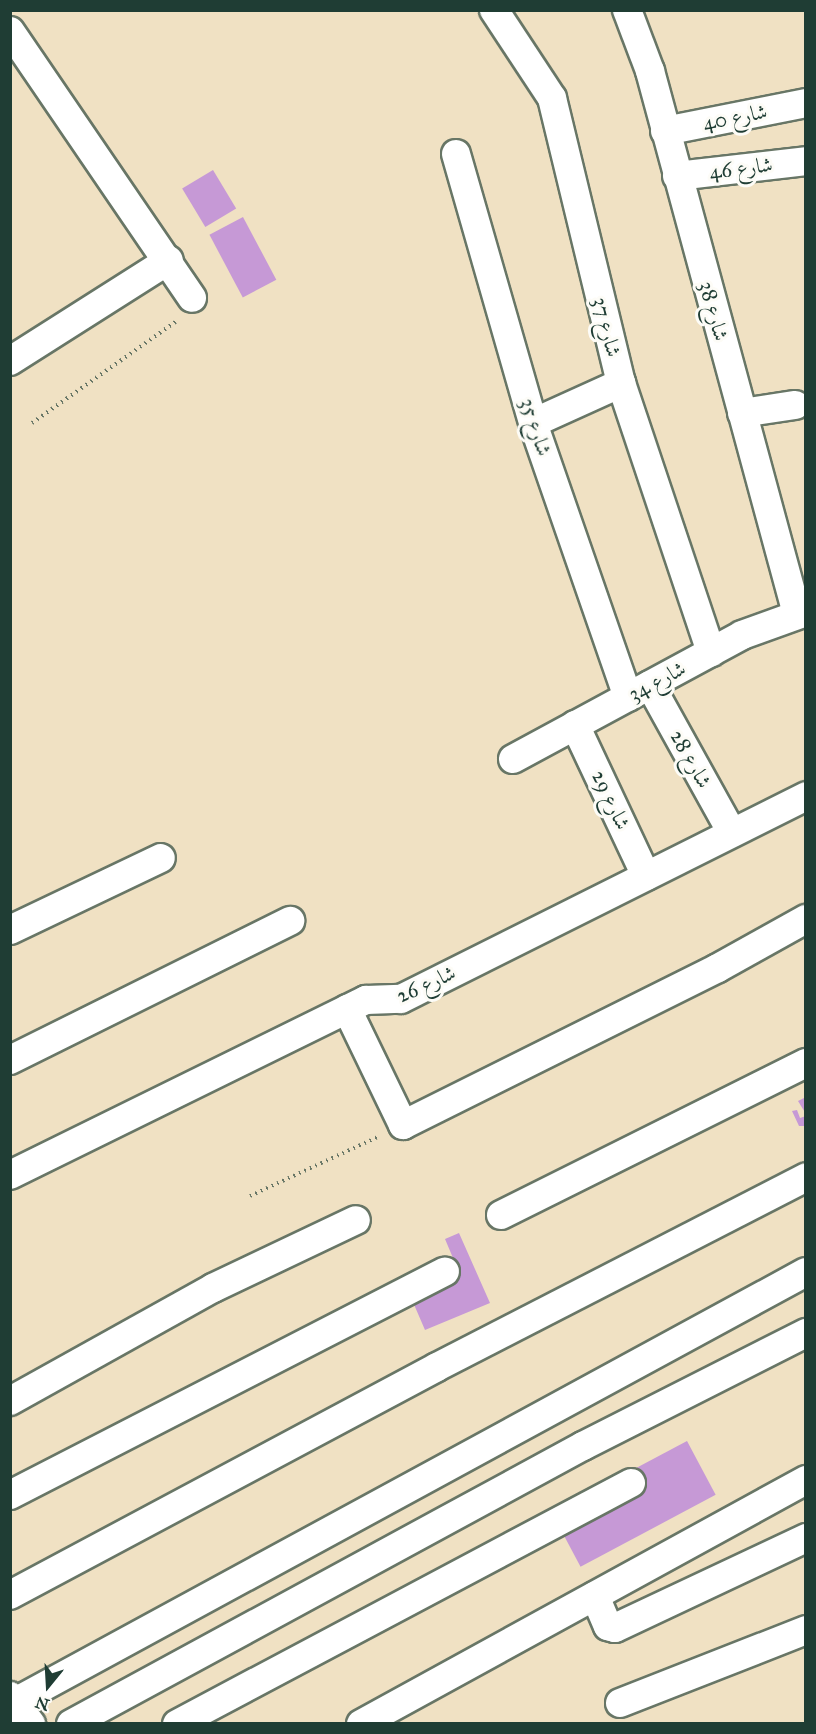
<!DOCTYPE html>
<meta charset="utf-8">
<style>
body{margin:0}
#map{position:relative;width:816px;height:1734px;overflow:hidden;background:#f0e1c3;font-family:"IM FELL Great Primer",Amiri,serif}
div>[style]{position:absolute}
.building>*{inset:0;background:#c699d6;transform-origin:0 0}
.path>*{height:4px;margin-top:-2px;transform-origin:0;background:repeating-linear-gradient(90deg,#687666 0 1.5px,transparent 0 6px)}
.roads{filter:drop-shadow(2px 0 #687666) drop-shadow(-2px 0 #687666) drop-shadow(0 2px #687666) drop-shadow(0 -2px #687666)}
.minor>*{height:28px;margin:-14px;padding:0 14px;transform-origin:14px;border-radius:14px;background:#fff}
span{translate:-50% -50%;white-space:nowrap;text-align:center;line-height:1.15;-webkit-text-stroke:6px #fdfcf7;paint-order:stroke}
.street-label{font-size:21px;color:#1f3d34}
.frame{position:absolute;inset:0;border:12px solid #1f3d34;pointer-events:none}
.north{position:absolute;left:18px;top:1656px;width:60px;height:60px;-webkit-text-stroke:4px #fdfcf7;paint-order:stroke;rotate:198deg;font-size:16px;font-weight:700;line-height:24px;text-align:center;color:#1f3d34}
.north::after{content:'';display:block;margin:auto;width:21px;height:27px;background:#1f3d34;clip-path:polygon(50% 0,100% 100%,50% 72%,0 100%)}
</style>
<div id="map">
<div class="building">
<i style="left:213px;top:170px;width:45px;height:36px;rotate:59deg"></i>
<i style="left:243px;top:217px;width:71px;height:38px;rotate:62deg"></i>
<i style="clip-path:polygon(806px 1097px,806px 1114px,798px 1101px)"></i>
<i style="clip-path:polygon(797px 1110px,800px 1118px,806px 1116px,806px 1126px,799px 1126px,792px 1111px)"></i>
<i style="clip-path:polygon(459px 1233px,490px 1303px,425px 1330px,403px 1279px,453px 1258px,445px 1239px)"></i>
<i style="left:687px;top:1441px;width:61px;height:153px;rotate:62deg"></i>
</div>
<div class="path">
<i style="left:32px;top:423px;width:179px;rotate:-35.2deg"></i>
<i style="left:250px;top:1196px;width:143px;rotate:-24.8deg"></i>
</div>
<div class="roads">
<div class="minor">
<i style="left:494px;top:10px;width:105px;rotate:56.6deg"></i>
<i style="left:552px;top:98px;width:293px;rotate:76.4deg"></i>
<i style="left:621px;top:383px;width:284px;rotate:71.5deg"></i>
<i style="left:627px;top:10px;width:65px;rotate:69.3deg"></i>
<i style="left:650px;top:71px;width:563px;rotate:74.85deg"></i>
<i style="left:10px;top:31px;width:323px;rotate:55.7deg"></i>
<i style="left:665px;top:131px;width:144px;rotate:-11.2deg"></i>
<i style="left:456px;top:154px;width:280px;rotate:74deg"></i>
<i style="left:533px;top:423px;width:290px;rotate:70.9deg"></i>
<i style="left:677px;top:176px;width:130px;rotate:-6.6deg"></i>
<i style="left:10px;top:361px;width:188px;rotate:-32.4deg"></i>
<i style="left:742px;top:413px;width:54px;rotate:-8.6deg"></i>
<i style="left:533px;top:423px;width:97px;rotate:-24.4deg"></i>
<i style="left:650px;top:685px;width:169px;rotate:61deg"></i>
<i style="left:575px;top:725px;width:167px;rotate:64.8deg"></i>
<i style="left:513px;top:759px;width:260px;rotate:-28.4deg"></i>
<i style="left:742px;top:635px;width:68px;rotate:-19.8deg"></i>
<i style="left:10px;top:930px;width:167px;rotate:-25.5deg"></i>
<i style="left:347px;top:1009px;width:129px;rotate:64.2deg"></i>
<i style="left:403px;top:1125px;width:352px;rotate:-26.5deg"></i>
<i style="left:718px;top:968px;width:101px;rotate:-29.1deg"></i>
<i style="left:10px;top:1060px;width:313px;rotate:-26.4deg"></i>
<i style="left:10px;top:1175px;width:397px;rotate:-26.2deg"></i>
<i style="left:366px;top:1000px;width:35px;rotate:-2deg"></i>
<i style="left:401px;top:999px;width:453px;rotate:-26.6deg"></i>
<i style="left:501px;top:1215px;width:341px;rotate:-26.5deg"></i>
<i style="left:10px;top:1401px;width:232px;rotate:-29.1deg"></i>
<i style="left:213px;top:1288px;width:158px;rotate:-25.4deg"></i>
<i style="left:10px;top:1495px;width:489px;rotate:-27.2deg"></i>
<i style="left:10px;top:1595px;width:484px;rotate:-28.1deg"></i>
<i style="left:437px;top:1367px;width:415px;rotate:-27.2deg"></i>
<i style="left:595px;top:1596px;width:33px;rotate:67deg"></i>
<i style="left:608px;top:1626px;width:7px;rotate:16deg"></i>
<i style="left:615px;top:1628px;width:211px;rotate:-25.2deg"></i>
<i style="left:10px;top:1696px;width:35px;rotate:53deg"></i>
<i style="left:15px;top:1702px;width:900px;rotate:-28.53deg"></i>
<i style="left:620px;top:1703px;width:200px;rotate:-21.4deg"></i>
<i style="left:71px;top:1724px;width:583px;rotate:-28.5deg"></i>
<i style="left:583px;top:1446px;width:250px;rotate:-26.9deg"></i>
<i style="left:177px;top:1724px;width:514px;rotate:-27.96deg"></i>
<i style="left:361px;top:1724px;width:508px;rotate:-28.74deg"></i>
</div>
</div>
<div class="street-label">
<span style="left:735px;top:117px;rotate:-11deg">شارع 40</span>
<span style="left:741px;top:168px;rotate:-7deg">شارع 46</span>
<span style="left:714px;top:311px;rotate:75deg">شارع 38</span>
<span style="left:607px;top:327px;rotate:76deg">شارع 37</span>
<span style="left:536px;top:427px;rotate:72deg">شارع 35</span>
<span style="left:657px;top:681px;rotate:-28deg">شارع 34</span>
<span style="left:691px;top:759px;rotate:61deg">شارع 28</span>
<span style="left:611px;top:800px;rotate:65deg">شارع 29</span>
<span style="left:426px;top:984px;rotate:-24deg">شارع 26</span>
</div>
<div class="frame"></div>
<div class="north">N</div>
</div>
